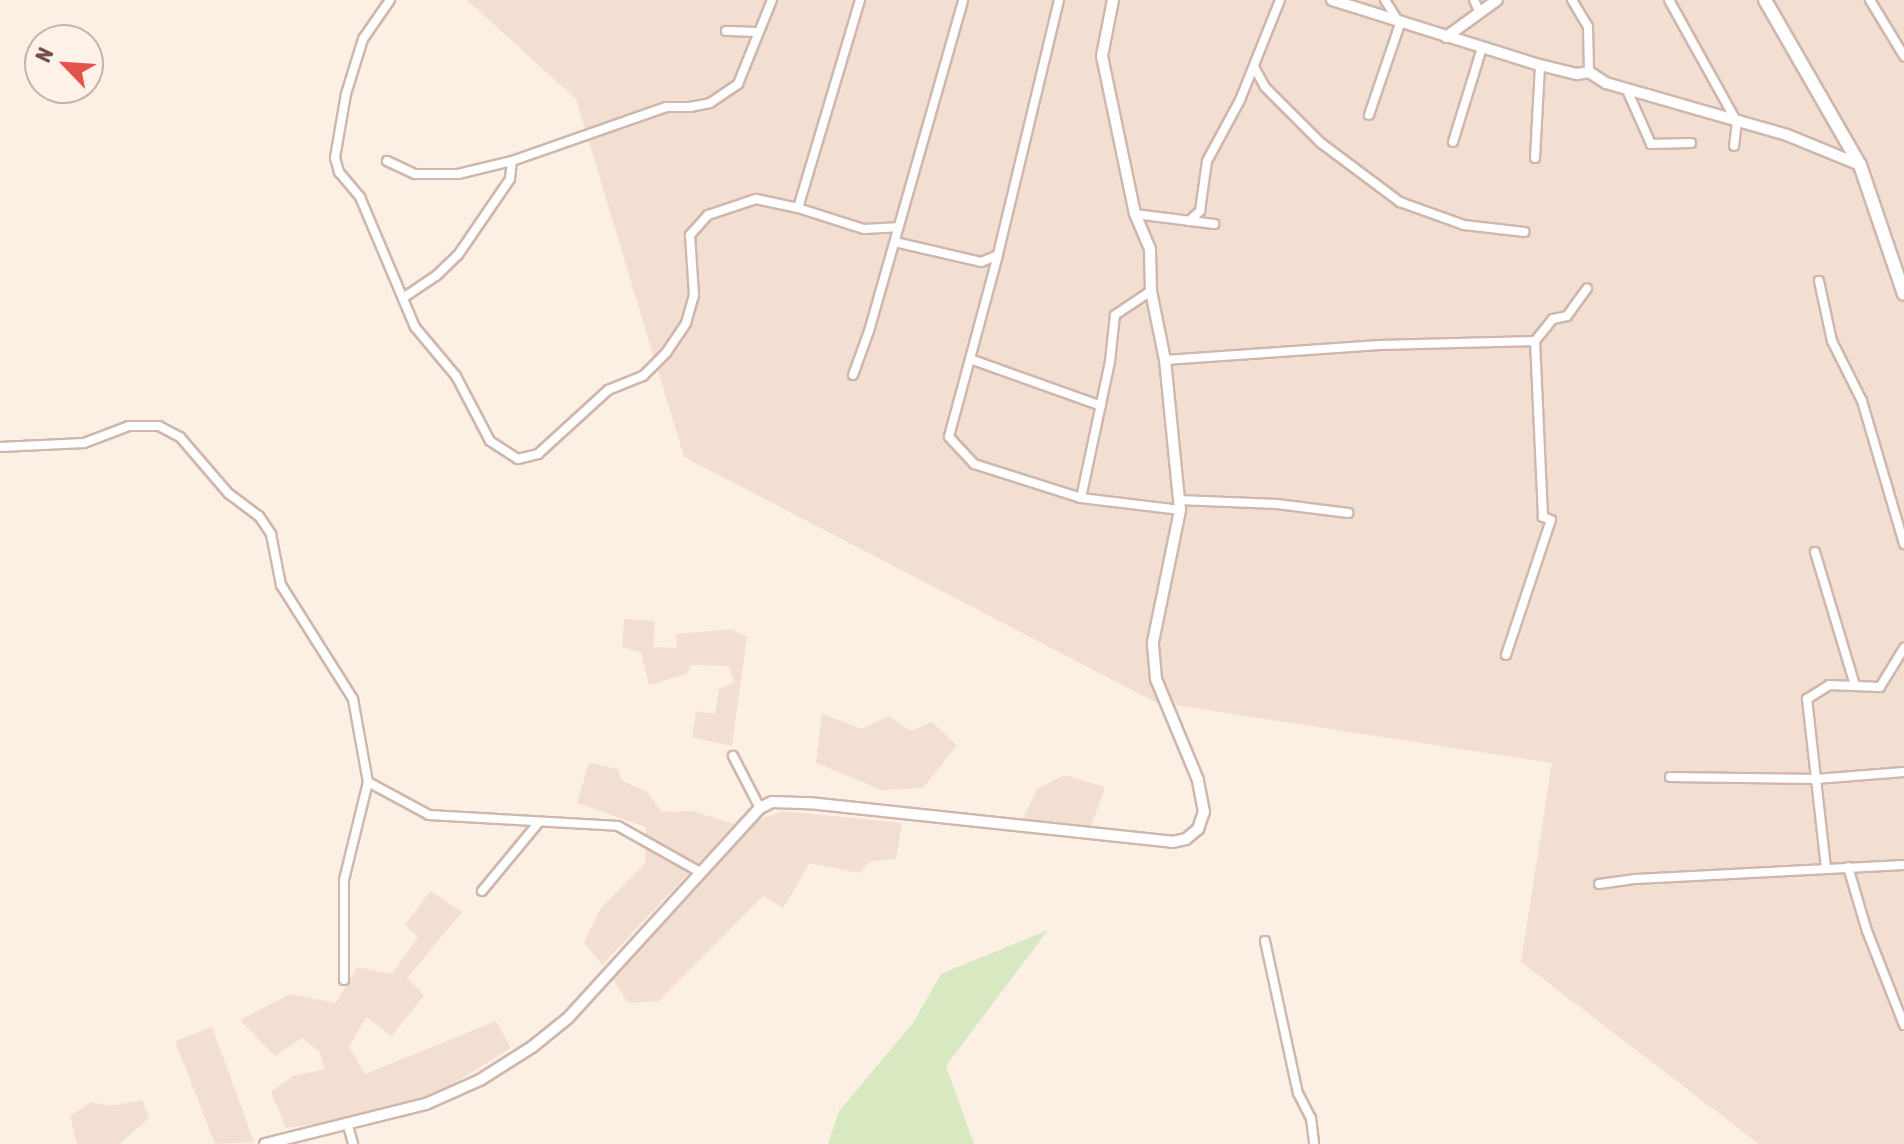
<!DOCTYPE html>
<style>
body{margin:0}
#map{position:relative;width:1904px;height:1144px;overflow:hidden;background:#fcefe3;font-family:"Asap Condensed",sans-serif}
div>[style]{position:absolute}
.residential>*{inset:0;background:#f3dfd2}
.green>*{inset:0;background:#d8e9c2}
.roads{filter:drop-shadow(2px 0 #cfb7ad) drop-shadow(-2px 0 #cfb7ad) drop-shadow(0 2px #cfb7ad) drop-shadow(0 -2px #cfb7ad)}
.minor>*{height:8px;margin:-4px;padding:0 4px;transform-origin:4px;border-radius:4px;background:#fff}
.tertiary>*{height:10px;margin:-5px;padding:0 5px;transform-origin:5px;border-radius:5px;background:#fff}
.secondary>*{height:12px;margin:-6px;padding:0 6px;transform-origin:6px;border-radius:6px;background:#fff}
span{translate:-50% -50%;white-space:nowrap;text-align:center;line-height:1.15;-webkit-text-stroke:7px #fff3e9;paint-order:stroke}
.north{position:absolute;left:24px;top:24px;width:80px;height:80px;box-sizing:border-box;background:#fff3e9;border:2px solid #c7b3a9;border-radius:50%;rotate:295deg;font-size:22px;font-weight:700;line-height:32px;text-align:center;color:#74524a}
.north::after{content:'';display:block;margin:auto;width:28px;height:36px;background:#e4544a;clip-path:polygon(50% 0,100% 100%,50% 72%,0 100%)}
</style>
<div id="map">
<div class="residential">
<i style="clip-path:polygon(467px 0,1904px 0,1904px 1144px,1759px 1144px,1521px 962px,1552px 763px,1155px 702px,684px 457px,576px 99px)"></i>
<i style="clip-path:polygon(624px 619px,655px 621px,653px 647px,677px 648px,676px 634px,732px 629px,747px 637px,732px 746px,692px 737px,696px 711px,715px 714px,719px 689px,735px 682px,728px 666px,691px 665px,687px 674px,649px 685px,641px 652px,622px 647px)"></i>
<i style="clip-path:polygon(822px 714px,862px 729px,889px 716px,911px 731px,932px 722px,957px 745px,923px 788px,882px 790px,816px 763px)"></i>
<i style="clip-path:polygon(589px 763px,618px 769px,621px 780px,647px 792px,662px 812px,692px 811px,735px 824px,602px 965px,584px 942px,601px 908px,645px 863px,646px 827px,577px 803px)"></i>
<i style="clip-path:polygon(1064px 775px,1105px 787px,1090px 829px,1023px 819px,1037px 789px)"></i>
<i style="clip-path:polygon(782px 811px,902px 823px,896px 859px,871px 861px,859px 873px,810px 863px,783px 908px,763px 896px,659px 1001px,628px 1003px,611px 976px,759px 820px)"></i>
<i style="clip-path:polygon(430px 891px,462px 912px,407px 978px,424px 995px,392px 1036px,366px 1017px,349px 1047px,365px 1074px,496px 1021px,511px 1048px,435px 1095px,384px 1114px,286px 1128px,271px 1092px,293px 1076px,325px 1069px,320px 1052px,302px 1038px,275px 1056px,240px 1020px,290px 994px,336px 1003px,357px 967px,392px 974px,418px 937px,405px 925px)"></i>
<i style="clip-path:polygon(212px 1027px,254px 1142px,215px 1144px,175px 1041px)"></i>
<i style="clip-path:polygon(142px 1100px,149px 1118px,119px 1144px,77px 1144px,70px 1116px,92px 1102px,110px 1106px)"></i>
</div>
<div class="green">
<i style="clip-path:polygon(1048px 930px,946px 1066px,974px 1144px,828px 1144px,839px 1111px,913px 1023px,941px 974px)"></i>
</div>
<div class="roads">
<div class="minor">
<i style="left:390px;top:0;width:47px;rotate:124.7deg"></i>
<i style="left:363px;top:39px;width:58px;rotate:107.2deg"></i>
<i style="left:346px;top:94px;width:65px;rotate:99.8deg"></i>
<i style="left:335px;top:158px;width:15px;rotate:74deg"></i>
<i style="left:339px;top:172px;width:33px;rotate:50deg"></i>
<i style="left:360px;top:197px;width:141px;rotate:67.1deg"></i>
<i style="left:415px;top:327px;width:64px;rotate:50.1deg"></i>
<i style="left:456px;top:376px;width:73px;rotate:62.4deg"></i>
<i style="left:490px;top:441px;width:33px;rotate:33deg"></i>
<i style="left:518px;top:459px;width:21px;rotate:-14deg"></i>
<i style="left:538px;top:454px;width:95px;rotate:-42.4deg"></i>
<i style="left:608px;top:390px;width:38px;rotate:-22deg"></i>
<i style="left:643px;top:376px;width:33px;rotate:-45deg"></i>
<i style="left:666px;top:353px;width:36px;rotate:-56deg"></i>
<i style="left:686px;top:323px;width:29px;rotate:-74deg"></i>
<i style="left:694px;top:295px;width:60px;rotate:-93.8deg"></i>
<i style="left:690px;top:235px;width:27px;rotate:-48deg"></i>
<i style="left:708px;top:215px;width:51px;rotate:-18.4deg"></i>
<i style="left:756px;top:199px;width:43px;rotate:12.1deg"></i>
<i style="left:798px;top:208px;width:69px;rotate:17.7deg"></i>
<i style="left:864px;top:229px;width:33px;rotate:-3deg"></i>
<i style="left:1059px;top:0;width:262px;rotate:103.5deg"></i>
<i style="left:998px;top:255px;width:188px;rotate:105.1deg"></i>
<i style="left:949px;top:437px;width:37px;rotate:47deg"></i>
<i style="left:974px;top:464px;width:112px;rotate:17.6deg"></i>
<i style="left:1081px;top:498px;width:100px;rotate:6.9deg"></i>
<i style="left:1474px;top:0;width:14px;rotate:65deg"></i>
<i style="left:1572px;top:0;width:31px;rotate:59deg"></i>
<i style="left:1588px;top:27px;width:45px;rotate:88.7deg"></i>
<i style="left:1669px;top:0;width:140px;rotate:60.9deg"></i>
<i style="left:1737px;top:122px;width:24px;rotate:97deg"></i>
<i style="left:1870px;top:0;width:66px;rotate:58.7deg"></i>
<i style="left:726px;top:31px;width:32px;rotate:2deg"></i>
<i style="left:1254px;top:67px;width:23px;rotate:61deg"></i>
<i style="left:1265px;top:87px;width:79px;rotate:45deg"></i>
<i style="left:1321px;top:143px;width:99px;rotate:36.8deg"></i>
<i style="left:1400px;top:202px;width:68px;rotate:19.8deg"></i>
<i style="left:1464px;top:225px;width:61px;rotate:6.5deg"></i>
<i style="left:1627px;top:90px;width:59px;rotate:66deg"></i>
<i style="left:1651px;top:144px;width:40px;rotate:-1.4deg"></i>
<i style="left:1369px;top:115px;width:96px;rotate:-71.2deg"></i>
<i style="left:1400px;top:24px;width:28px;rotate:-122deg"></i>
<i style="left:1453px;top:142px;width:98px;rotate:-72.9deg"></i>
<i style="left:1535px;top:158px;width:93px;rotate:-86.9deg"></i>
<i style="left:387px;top:161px;width:31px;rotate:25deg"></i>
<i style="left:415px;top:174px;width:43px"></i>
<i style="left:458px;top:174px;width:56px;rotate:-13.5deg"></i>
<i style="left:512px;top:161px;width:163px;rotate:-19.3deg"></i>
<i style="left:666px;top:107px;width:24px"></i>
<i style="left:690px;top:107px;width:20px;rotate:-11deg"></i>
<i style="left:710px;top:103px;width:34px;rotate:-34deg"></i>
<i style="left:738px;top:84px;width:91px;rotate:-68deg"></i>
<i style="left:798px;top:208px;width:217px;rotate:-73.4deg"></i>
<i style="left:1135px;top:214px;width:80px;rotate:7.2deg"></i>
<i style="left:1189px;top:221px;width:15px;rotate:-42deg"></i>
<i style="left:1200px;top:211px;width:50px;rotate:-82deg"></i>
<i style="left:1207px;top:161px;width:69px;rotate:-61.6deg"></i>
<i style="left:1240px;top:100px;width:108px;rotate:-68.2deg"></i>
<i style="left:895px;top:242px;width:88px;rotate:13.1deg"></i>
<i style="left:981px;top:262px;width:18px;rotate:-22deg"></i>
<i style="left:1819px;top:281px;width:61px;rotate:77.8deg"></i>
<i style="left:1832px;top:341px;width:67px;rotate:63.4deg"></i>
<i style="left:1862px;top:401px;width:149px;rotate:73.6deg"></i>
<i style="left:403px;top:298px;width:40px;rotate:-34deg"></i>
<i style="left:436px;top:276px;width:30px;rotate:-44deg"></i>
<i style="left:458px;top:255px;width:92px;rotate:-55.6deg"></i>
<i style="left:510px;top:179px;width:18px;rotate:-84deg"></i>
<i style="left:970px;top:359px;width:139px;rotate:19.7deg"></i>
<i style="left:1165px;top:360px;width:215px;rotate:-4deg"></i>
<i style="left:1379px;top:345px;width:156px;rotate:-1.5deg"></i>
<i style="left:853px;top:375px;width:47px;rotate:-70deg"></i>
<i style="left:869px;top:331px;width:344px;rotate:-74.1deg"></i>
<i style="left:0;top:447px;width:84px;rotate:-2.7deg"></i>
<i style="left:84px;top:443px;width:48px;rotate:-20.7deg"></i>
<i style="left:129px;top:426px;width:30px"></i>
<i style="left:159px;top:426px;width:24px;rotate:28deg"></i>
<i style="left:180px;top:437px;width:74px;rotate:49.4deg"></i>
<i style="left:228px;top:493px;width:39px;rotate:37deg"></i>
<i style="left:259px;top:516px;width:22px;rotate:56deg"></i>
<i style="left:271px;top:534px;width:52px;rotate:78.9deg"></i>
<i style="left:281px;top:585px;width:135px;rotate:57.7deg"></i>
<i style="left:353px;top:699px;width:84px;rotate:79.8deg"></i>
<i style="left:368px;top:782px;width:101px;rotate:103.8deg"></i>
<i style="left:344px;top:880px;width:100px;rotate:90deg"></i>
<i style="left:1081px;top:498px;width:140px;rotate:-78deg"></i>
<i style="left:1110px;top:361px;width:46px;rotate:-83.8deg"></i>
<i style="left:1115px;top:315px;width:43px;rotate:-33.7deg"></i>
<i style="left:1179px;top:500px;width:98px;rotate:2.3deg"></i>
<i style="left:1277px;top:504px;width:72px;rotate:7.2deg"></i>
<i style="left:1815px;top:552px;width:139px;rotate:73.3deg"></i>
<i style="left:1506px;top:655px;width:142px;rotate:-71.6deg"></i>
<i style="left:1551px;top:520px;width:9px;rotate:-159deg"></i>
<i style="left:1543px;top:517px;width:176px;rotate:-92.6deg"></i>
<i style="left:1535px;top:341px;width:28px;rotate:-51deg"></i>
<i style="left:1553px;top:319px;width:14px;rotate:-12deg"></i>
<i style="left:1567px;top:316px;width:34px;rotate:-54deg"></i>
<i style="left:733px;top:756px;width:59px;rotate:62.6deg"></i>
<i style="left:1670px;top:777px;width:146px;rotate:0.8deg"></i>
<i style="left:1816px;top:779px;width:88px;rotate:-4.5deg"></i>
<i style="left:368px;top:782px;width:69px;rotate:28.4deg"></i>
<i style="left:429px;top:815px;width:189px;rotate:3.3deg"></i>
<i style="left:618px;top:826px;width:94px;rotate:29.3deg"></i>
<i style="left:1848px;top:867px;width:67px;rotate:73.5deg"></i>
<i style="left:1867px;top:931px;width:101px;rotate:68.5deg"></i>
<i style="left:1826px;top:868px;width:170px;rotate:-96.4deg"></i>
<i style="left:1807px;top:699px;width:26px;rotate:-32deg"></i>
<i style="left:1829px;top:685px;width:51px;rotate:2.2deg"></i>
<i style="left:1880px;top:687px;width:46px;rotate:-58.4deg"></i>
<i style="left:1599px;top:884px;width:37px;rotate:-8deg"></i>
<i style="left:1636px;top:879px;width:268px;rotate:-3deg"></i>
<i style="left:482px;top:891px;width:89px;rotate:-50.4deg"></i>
<i style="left:1265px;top:941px;width:156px;rotate:77.8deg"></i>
<i style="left:1298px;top:1093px;width:28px;rotate:63deg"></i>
<i style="left:1311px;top:1118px;width:26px;rotate:83deg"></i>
<i style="left:348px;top:1126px;width:19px;rotate:74deg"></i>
</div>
<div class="tertiary">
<i style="left:1332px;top:0;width:218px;rotate:17.4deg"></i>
<i style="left:1540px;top:65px;width:38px;rotate:14deg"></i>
<i style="left:1577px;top:74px;width:12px;rotate:-9deg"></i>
<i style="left:1589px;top:72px;width:20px;rotate:33deg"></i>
<i style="left:1606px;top:83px;width:188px;rotate:16deg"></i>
<i style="left:1787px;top:135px;width:79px;rotate:22.3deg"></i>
<i style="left:1446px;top:37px;width:63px;rotate:-36deg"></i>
<i style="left:265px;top:1144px;width:166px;rotate:-14deg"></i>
<i style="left:426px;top:1104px;width:59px;rotate:-24deg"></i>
<i style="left:480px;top:1080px;width:62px;rotate:-32.4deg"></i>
<i style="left:532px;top:1047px;width:46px;rotate:-38.9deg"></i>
<i style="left:568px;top:1018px;width:285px;rotate:-47.6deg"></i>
<i style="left:760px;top:808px;width:13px;rotate:-27deg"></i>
<i style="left:772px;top:802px;width:37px;rotate:2deg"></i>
<i style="left:809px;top:803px;width:365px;rotate:6.1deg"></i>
<i style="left:1172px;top:842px;width:14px;rotate:-12deg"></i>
<i style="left:1186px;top:839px;width:16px;rotate:-40deg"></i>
<i style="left:1198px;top:829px;width:18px;rotate:-71deg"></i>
<i style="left:1204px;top:812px;width:33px;rotate:-101deg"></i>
<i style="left:1198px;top:780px;width:109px;rotate:-112.6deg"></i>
<i style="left:1156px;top:679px;width:37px;rotate:-95deg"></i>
<i style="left:1153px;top:642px;width:135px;rotate:-78.4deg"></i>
<i style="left:1180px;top:510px;width:151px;rotate:-95.7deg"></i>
<i style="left:1165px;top:360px;width:70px;rotate:-101.5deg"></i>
<i style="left:1151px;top:291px;width:42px;rotate:-91.4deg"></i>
<i style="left:1150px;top:249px;width:38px;rotate:-113deg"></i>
<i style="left:1135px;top:214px;width:161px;rotate:-101.8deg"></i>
<i style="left:1102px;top:56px;width:57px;rotate:-78.9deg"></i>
</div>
<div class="secondary">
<i style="left:1765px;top:0;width:190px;rotate:60.1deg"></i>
<i style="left:1860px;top:165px;width:136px;rotate:71.2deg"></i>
</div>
</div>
<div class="north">N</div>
</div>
